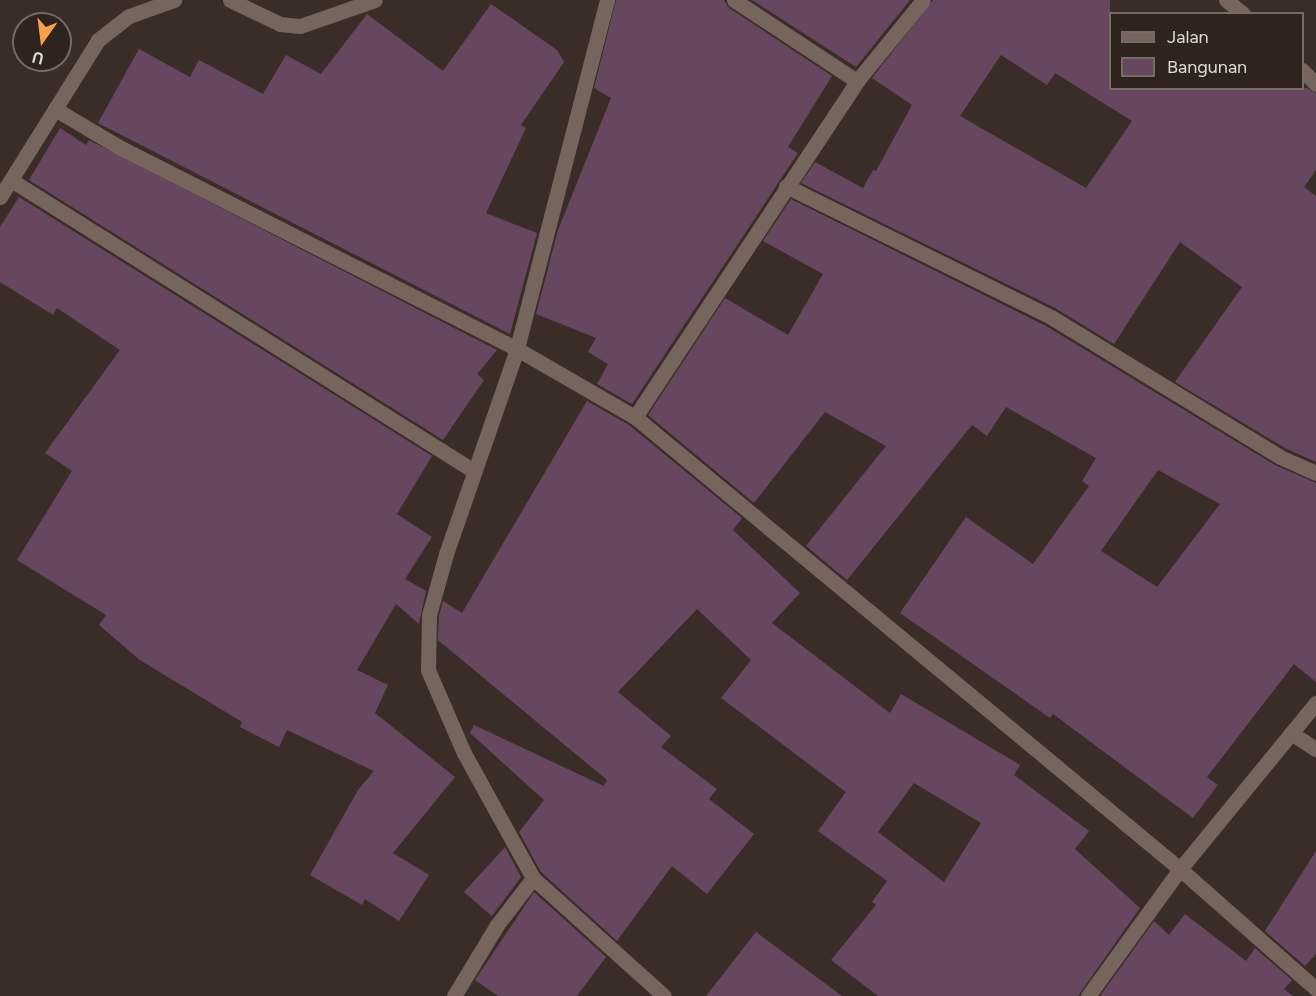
<!DOCTYPE html>
<style>
body{margin:0}
#map{position:relative;width:1316px;height:996px;overflow:hidden;background:#3a2d27;font-family:Figtree,sans-serif}
div>[style]{position:absolute}
.building>*{inset:0;background:#67475f}
.minor>*{height:15px;margin:-7.5px;padding:0 7.5px;transform-origin:7.5px;border-radius:7.5px;background:#75655c}
.tertiary>*{height:15px;margin:-7.5px;padding:0 7.5px;transform-origin:7.5px;border-radius:7.5px;background:#75655c}
span{translate:-50% -50%;white-space:nowrap;text-align:center;line-height:1.15;-webkit-text-stroke:4.5px #2f231d;paint-order:stroke}
.legend{position:absolute;left:1109px;top:12px;width:195px;height:78px;box-sizing:border-box;background:#2f231d;border:2px solid #766b66;margin:0;padding:8px 10px;list-style:none;font-size:18px;color:#e0d8d4}
.legend li{display:flex;align-items:center;gap:12px;height:30px}
.legend b{width:30px;border:2px solid #766b66}
.north{position:absolute;left:12px;top:12px;width:60px;height:60px;box-sizing:border-box;background:#2f231d;border:2px solid #766b66;border-radius:50%;rotate:194deg;font-size:16px;font-weight:700;line-height:24px;text-align:center;color:#e0d8d4}
.north::after{content:'';display:block;margin:auto;width:21px;height:27px;background:#f8a04b;clip-path:polygon(50% 0,100% 100%,50% 72%,0 100%)}
</style>
<div id="map">
<div class="building">
<i style="clip-path:polygon(616px 0,724px 0,729px 8px,832px 76px,788px 147px,798px 153px,632px 404px,597px 384px,608px 364px,588px 352px,596px 338px,536px 314px,558px 230px,611px 98px,594px 88px)"></i>
<i style="clip-path:polygon(752px 0,910px 0,856px 67px)"></i>
<i style="clip-path:polygon(evenodd,933px 0,1110px 0,1110px 88px,1307px 88px,1316px 93px,1316px 170px,1304px 187px,1316px 196px,1316px 462px,1285px 448px,1175px 382px,1242px 287px,1180px 242px,1114px 344px,1055px 308px,801px 183px,815px 162px,863px 188px,873px 170px,876px 171px,912px 105px,872px 78px,933px 0,1001px 55px,1047px 85px,1055px 73px,1132px 121px,1086px 188px,960px 116px,1001px 55px)"></i>
<i style="clip-path:polygon(491px 4px,557px 50px,564px 62px,521px 125px,526px 128px,486px 213px,537px 233px,510px 334px,98px 123px,139px 49px,190px 77px,199px 60px,263px 94px,286px 55px,321px 74px,367px 14px,443px 71px)"></i>
<i style="clip-path:polygon(60px 128px,86px 145px,89px 140px,497px 350px,477px 374px,484px 380px,443px 440px,29px 180px)"></i>
<i style="clip-path:polygon(19px 197px,432px 456px,397px 514px,432px 537px,405px 579px,426px 591px,419px 624px,396px 604px,357px 670px,388px 685px,375px 713px,455px 777px,393px 853px,429px 875px,399px 921px,365px 899px,362px 905px,310px 875px,358px 790px,374px 771px,287px 730px,279px 747px,240px 727px,242px 722px,140px 660px,99px 625px,106px 615px,17px 560px,72px 471px,45px 453px,120px 350px,57px 308px,53px 315px,0 282px,0 227px)"></i>
<i style="clip-path:polygon(evenodd,791px 199px,1046px 326px,1275px 465px,1316px 483px,1316px 682px,1294px 664px,1207px 777px,1218px 785px,1193px 818px,1053px 714px,1050px 718px,900px 613px,966px 517px,1033px 564px,1089px 486px,1082px 481px,1096px 458px,1006px 407px,987px 436px,972px 425px,847px 580px,806px 546px,886px 446px,825px 412px,754px 503px,648px 415px,725px 298px,788px 335px,823px 274px,763px 241px,791px 199px,1158px 470px,1220px 504px,1157px 587px,1101px 551px,1158px 470px)"></i>
<i style="clip-path:polygon(evenodd,587px 401px,629px 425px,742px 518px,733px 530px,800px 593px,772px 623px,890px 713px,901px 694px,1020px 765px,1014px 775px,1089px 831px,1075px 849px,1140px 908px,1078px 996px,878px 996px,831px 960px,876px 905px,872px 902px,887px 881px,818px 831px,846px 792px,721px 698px,751px 660px,697px 609px,618px 692px,671px 736px,661px 747px,717px 789px,709px 799px,754px 834px,707px 894px,672px 866px,617px 941px,541px 872px,519px 832px,544px 800px,470px 733px,474px 725px,604px 786px,607px 780px,438px 640px,439px 616px,443px 601px,462px 613px,587px 401px,914px 783px,981px 823px,944px 882px,878px 832px,914px 783px)"></i>
<i style="clip-path:polygon(505px 847px,521px 877px,492px 916px,464px 892px)"></i>
<i style="clip-path:polygon(1316px 851px,1316px 954px,1305px 966px,1265px 931px)"></i>
<i style="clip-path:polygon(534px 892px,606px 957px,577px 996px,498px 996px,475px 980px)"></i>
<i style="clip-path:polygon(1185px 914px,1246px 961px,1255px 948px,1292px 980px,1284px 989px,1293px 996px,1100px 996px,1154px 921px,1169px 935px)"></i>
<i style="clip-path:polygon(756px 932px,842px 996px,706px 996px)"></i>
</div>
<div class="minor">
<i style="left:230px;top:0;width:55px;rotate:25.6deg"></i>
<i style="left:280px;top:24px;width:20px;rotate:6deg"></i>
<i style="left:300px;top:26px;width:79px;rotate:-19.1deg"></i>
<i style="left:734px;top:0;width:147px;rotate:33.4deg"></i>
<i style="left:1226px;top:0;width:22px;rotate:39deg"></i>
<i style="left:1302px;top:70px;width:20px;rotate:45deg"></i>
<i style="left:55px;top:109px;width:74px;rotate:30.7deg"></i>
<i style="left:119px;top:147px;width:446px;rotate:26.9deg"></i>
<i style="left:517px;top:349px;width:136px;rotate:30deg"></i>
<i style="left:635px;top:417px;width:708px;rotate:39.67deg"></i>
<i style="left:1180px;top:869px;width:181px;rotate:41.4deg"></i>
<i style="left:11px;top:180px;width:547px;rotate:32.15deg"></i>
<i style="left:786px;top:186px;width:296px;rotate:26.3deg"></i>
<i style="left:1051px;top:317px;width:268px;rotate:31.4deg"></i>
<i style="left:1280px;top:457px;width:39px;rotate:24deg"></i>
<i style="left:0;top:197px;width:185px;rotate:-58deg"></i>
<i style="left:98px;top:40px;width:39px;rotate:-38deg"></i>
<i style="left:129px;top:16px;width:48px;rotate:-19.6deg"></i>
<i style="left:635px;top:417px;width:403px;rotate:-56.5deg"></i>
<i style="left:857px;top:81px;width:104px;rotate:-50.8deg"></i>
<i style="left:1291px;top:733px;width:30px;rotate:33deg"></i>
<i style="left:454px;top:996px;width:83px;rotate:-58.8deg"></i>
<i style="left:497px;top:925px;width:59px;rotate:-52.5deg"></i>
<i style="left:1088px;top:996px;width:157px;rotate:-54.1deg"></i>
<i style="left:1180px;top:869px;width:215px;rotate:-50.7deg"></i>
</div>
<div class="tertiary">
<i style="left:607px;top:0;width:360px;rotate:104.5deg"></i>
<i style="left:517px;top:349px;width:217px;rotate:109.1deg"></i>
<i style="left:446px;top:554px;width:63px;rotate:105.6deg"></i>
<i style="left:429px;top:615px;width:55px;rotate:91deg"></i>
<i style="left:428px;top:670px;width:90px;rotate:66.6deg"></i>
<i style="left:464px;top:753px;width:143px;rotate:61.1deg"></i>
<i style="left:533px;top:878px;width:176px;rotate:42deg"></i>
</div>
<ul class="legend">
<li><b style="height:8px;background:#75655c"></b>Jalan</li>
<li><b style="height:16px;background:#67475f"></b>Bangunan</li>
</ul>
<div class="north">U</div>
</div>
